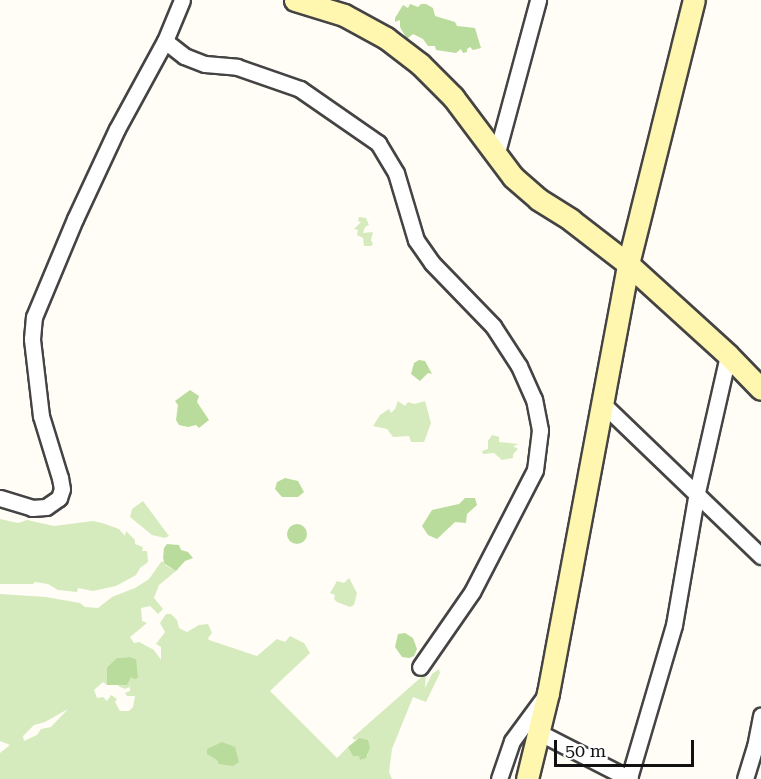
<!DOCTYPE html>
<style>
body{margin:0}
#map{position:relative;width:761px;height:779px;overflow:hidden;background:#fffdf5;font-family:"Roboto Serif",serif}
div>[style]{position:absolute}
.green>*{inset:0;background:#d5ebbd}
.forest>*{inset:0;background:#b9dc9c}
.round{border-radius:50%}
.roads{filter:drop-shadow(2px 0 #444) drop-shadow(-2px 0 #444) drop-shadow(0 2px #444) drop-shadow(0 -2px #444)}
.street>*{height:15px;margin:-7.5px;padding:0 7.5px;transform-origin:7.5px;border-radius:7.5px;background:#fff}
.secondary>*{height:21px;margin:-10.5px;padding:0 10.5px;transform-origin:10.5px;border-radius:10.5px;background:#fff6b0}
span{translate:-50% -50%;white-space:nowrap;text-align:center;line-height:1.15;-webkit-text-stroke:6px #fff;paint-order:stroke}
.scale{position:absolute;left:554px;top:740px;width:140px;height:27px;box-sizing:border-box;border:3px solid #111;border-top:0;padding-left:8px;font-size:18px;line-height:21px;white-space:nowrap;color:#111;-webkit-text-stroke:4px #fff;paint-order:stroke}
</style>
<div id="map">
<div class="green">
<i style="clip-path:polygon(359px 217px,366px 218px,369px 225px,365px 227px,363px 233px,373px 232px,371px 240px,373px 244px,371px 246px,364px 246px,363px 238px,357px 235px,358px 230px,354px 229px,361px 222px,358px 221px)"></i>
<i style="clip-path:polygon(398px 401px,405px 406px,408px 402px,414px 404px,425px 401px,431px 423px,424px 442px,411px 442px,409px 436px,393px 437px,387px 429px,373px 426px,380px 415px,389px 409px,391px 413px,395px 409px)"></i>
<i style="clip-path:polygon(492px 435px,499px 437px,499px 442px,519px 444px,513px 446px,518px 449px,513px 454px,513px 458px,502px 460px,494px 453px,483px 454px,482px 451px,488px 449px,488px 441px)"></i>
<i style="clip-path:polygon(143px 501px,169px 536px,165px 538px,152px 535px,130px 517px,132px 509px)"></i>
<i style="clip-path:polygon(0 519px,18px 523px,27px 520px,54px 526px,93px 521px,102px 523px,119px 529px,125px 536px,126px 531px,135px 540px,135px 544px,143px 547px,142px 551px,147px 551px,148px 562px,140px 568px,136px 575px,116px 586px,93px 591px,78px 588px,77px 592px,58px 590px,48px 584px,35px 582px,33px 584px,0 584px)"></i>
<i style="clip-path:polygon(evenodd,165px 561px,165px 565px,176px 571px,159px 585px,154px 598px,163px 609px,158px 614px,150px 606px,141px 608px,142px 621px,147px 623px,130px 637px,134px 643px,139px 642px,154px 650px,161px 660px,161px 647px,156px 644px,165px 632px,160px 623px,166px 614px,171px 614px,177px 620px,179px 628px,187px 632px,199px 625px,208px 624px,212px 633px,208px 638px,209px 640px,257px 656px,277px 639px,285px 642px,290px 636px,304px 643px,310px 653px,270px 691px,337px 758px,348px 747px,363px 758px,368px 755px,369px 745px,359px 738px,355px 740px,352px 738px,426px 673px,425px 688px,432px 674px,439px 669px,440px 673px,426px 702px,413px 697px,392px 749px,389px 772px,392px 779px,0 779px,0 753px,10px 745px,0 741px,0 594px,46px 597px,80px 603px,85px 607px,98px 608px,112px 597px,135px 588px,149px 579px,161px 562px,165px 561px,130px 657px,136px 659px,135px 671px,118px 686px,125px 689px,130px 687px,130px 691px,125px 693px,127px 696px,135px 696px,133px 707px,129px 711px,120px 711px,115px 702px,117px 699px,111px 695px,107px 701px,103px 697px,97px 698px,94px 690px,103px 682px,107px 685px,107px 667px,117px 658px,130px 657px,165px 561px,68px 709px,51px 727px,41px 729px,37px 735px,24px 741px,23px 736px,34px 725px,45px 722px,68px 709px)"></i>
<i style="clip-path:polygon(349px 578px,357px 593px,354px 605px,350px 607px,337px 602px,334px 599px,335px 595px,330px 593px,337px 581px,344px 583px)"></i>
</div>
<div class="forest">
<i style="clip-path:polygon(410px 4px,418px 7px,421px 4px,426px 4px,433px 8px,435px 16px,455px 22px,457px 26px,475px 28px,481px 48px,473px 50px,470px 47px,467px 49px,467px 52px,463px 53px,461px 49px,456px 53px,436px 50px,435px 46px,428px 46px,423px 39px,413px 34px,407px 39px,400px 27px,400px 20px,395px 22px,395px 18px,403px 5px,408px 8px)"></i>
<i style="clip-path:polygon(419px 360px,425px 361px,432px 374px,428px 373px,420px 381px,411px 374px,414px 363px)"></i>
<i style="clip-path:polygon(190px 390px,199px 396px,197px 402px,209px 420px,199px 428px,196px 425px,188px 427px,179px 425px,176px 420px,178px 405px,175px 401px)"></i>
<i style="clip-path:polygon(285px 478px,298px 481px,304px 492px,298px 497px,282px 497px,275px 489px,277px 482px)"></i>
<i style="clip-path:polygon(465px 498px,475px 498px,477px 505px,467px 514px,466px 523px,455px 522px,437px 539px,428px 535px,422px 526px,432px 510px,459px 504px)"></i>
<i class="round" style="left:287px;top:524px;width:20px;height:20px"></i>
<i style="clip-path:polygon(167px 544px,179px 545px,181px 550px,188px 552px,193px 558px,185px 561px,176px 571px,165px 564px,163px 558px,164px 548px)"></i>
<i style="clip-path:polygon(405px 633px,413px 638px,417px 649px,414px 656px,409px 658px,402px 657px,395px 647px,398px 634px)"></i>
<i style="clip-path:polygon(130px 657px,136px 659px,138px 678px,134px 679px,131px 677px,127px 685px,107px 685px,107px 667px,117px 658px)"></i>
<i style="clip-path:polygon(359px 738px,368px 740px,370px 748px,366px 758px,360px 760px,359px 756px,353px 756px,348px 747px)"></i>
<i style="clip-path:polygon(222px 742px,235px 747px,239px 762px,233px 766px,219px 764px,217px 760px,207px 754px,207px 749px)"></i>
</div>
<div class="roads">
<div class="street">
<i style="left:165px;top:41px;width:24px;rotate:38deg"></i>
<i style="left:184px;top:56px;width:22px;rotate:21deg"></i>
<i style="left:205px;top:64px;width:32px;rotate:5deg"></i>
<i style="left:237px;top:67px;width:67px;rotate:19.2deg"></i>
<i style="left:300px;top:89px;width:95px;rotate:34.7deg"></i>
<i style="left:378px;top:143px;width:35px;rotate:59deg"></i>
<i style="left:396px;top:173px;width:70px;rotate:73.4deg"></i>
<i style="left:416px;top:240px;width:28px;rotate:55deg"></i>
<i style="left:432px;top:263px;width:88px;rotate:45.9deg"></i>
<i style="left:493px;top:326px;width:48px;rotate:57deg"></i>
<i style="left:519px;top:366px;width:36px;rotate:66deg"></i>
<i style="left:534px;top:399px;width:32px;rotate:79deg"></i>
<i style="left:540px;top:430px;width:40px;rotate:97.1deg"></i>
<i style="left:535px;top:470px;width:137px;rotate:117.3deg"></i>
<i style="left:472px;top:592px;width:91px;rotate:124.7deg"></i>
<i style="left:496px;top:156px;width:162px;rotate:-74.9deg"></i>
<i style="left:604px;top:405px;width:218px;rotate:43.9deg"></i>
<i style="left:0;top:498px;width:34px;rotate:17deg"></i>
<i style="left:32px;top:508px;width:14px;rotate:-4deg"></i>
<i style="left:46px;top:507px;width:16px;rotate:-35deg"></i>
<i style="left:59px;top:498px;width:9px;rotate:-72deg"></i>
<i style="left:62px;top:489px;width:11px;rotate:-100deg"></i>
<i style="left:60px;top:478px;width:65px;rotate:-107deg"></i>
<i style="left:41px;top:416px;width:78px;rotate:-96.7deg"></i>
<i style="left:32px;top:339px;width:22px;rotate:-85deg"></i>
<i style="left:34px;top:317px;width:106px;rotate:-67.3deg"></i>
<i style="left:75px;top:219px;width:99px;rotate:-65deg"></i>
<i style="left:117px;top:129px;width:100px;rotate:-61.4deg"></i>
<i style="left:165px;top:41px;width:44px;rotate:-67.5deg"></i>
<i style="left:540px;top:733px;width:101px;rotate:27.1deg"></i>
<i style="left:629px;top:778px;width:159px;rotate:-73.6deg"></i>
<i style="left:674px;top:625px;width:135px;rotate:-80.2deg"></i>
<i style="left:697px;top:492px;width:140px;rotate:-77.2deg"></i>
<i style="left:499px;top:779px;width:40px;rotate:-71.1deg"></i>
<i style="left:512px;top:741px;width:56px;rotate:-53.7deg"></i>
<i style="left:745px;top:779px;width:34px;rotate:-73deg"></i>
<i style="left:755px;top:747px;width:32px;rotate:-79deg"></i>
</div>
<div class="secondary">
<i style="left:295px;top:0;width:51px;rotate:17deg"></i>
<i style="left:344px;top:15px;width:48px;rotate:28.7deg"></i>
<i style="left:386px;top:38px;width:43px;rotate:37.4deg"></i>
<i style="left:420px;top:64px;width:47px;rotate:45deg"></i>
<i style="left:453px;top:97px;width:100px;rotate:53.1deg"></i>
<i style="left:513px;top:177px;width:33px;rotate:41deg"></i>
<i style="left:538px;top:199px;width:39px;rotate:32deg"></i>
<i style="left:571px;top:220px;width:72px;rotate:37.7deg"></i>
<i style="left:628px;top:264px;width:135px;rotate:42.3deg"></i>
<i style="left:728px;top:355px;width:47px;rotate:45.9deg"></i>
<i style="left:527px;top:779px;width:89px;rotate:-76.3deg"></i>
<i style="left:548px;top:693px;width:436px;rotate:-79.4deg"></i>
<i style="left:628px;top:264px;width:272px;rotate:-76deg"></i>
</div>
</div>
<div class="scale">50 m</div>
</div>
